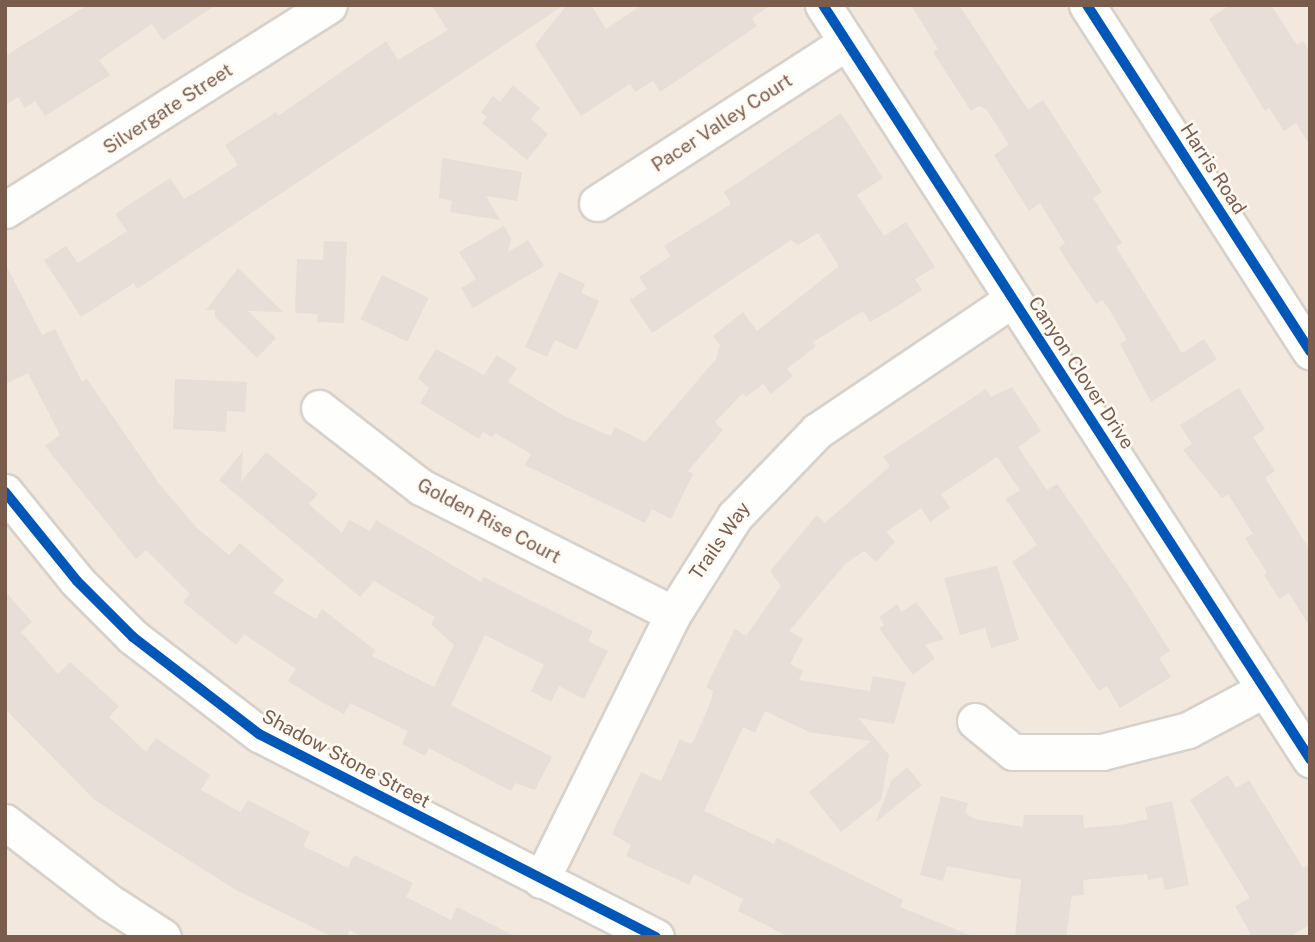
<!DOCTYPE html>
<style>
body{margin:0}
#map{position:relative;width:1315px;height:942px;overflow:hidden;background:#f9f5f0;font-family:"Public Sans",sans-serif}
div>[style]{position:absolute}
.residential>*{inset:0;background:#f2e8de;transform-origin:0 0}
.building>*{inset:0;background:#e6ded7;transform-origin:0 0}
.roads{filter:drop-shadow(2px 0 #d7d1cb) drop-shadow(-2px 0 #d7d1cb) drop-shadow(0 2px #d7d1cb) drop-shadow(0 -2px #d7d1cb)}
.minor>*{height:35px;margin:-17.5px;padding:0 17.5px;transform-origin:17.5px;border-radius:17.5px;background:#fefefd}
.cycleway>*{height:10px;margin:-5px;padding:0 5px;transform-origin:5px;border-radius:5px;background:#0057b8}
span{translate:-50% -50%;white-space:nowrap;text-align:center;line-height:1.15;-webkit-text-stroke:5px #fffaf3;paint-order:stroke}
.street-label{font-size:19px;color:#7a5c4d}
.frame{position:absolute;inset:0;border:7px solid #7a5c4d;pointer-events:none}
</style>
<div id="map">
<div class="residential">
<i style="left:5px;top:5px;width:1305px;height:932px"></i>
</div>
<div class="building">
<i style="clip-path:polygon(88px 5px,216px 5px,163px 40px,152px 24px,99px 60px,110px 75px,45px 116px,35px 101px,25px 108px,18px 97px,5px 105px,5px 56px)"></i>
<i style="clip-path:polygon(431px 5px,564px 5px,137px 289px,134px 283px,81px 317px,44px 260px,66px 246px,78px 263px,127px 231px,115px 214px,170px 178px,184px 199px,201px 189px,238px 165px,225px 145px,276px 112px,278px 116px,386px 41px,398px 60px,448px 30px)"></i>
<i style="clip-path:polygon(567px 5px,591px 5px,606px 29px,642px 5px,771px 5px,752px 18px,757px 26px,660px 92px,653px 81px,635px 92px,630px 84px,581px 116px,535px 45px)"></i>
<i style="clip-path:polygon(911px 5px,959px 5px,1028px 110px,1043px 100px,1102px 192px,1093px 198px,1122px 243px,1116px 247px,1182px 353px,1204px 339px,1217px 359px,1151px 402px,1120px 344px,1127px 340px,1108px 307px,1102px 300px,1096px 304px,1075px 273px,1059px 248px,1065px 243px,1040px 203px,1029px 211px,994px 155px,1009px 145px,987px 110px,979px 106px,971px 111px,933px 52px,938px 49px)"></i>
<i style="clip-path:polygon(1230px 5px,1271px 5px,1297px 45px,1303px 41px,1310px 52px,1310px 145px,1296px 123px,1284px 131px,1269px 108px,1265px 111px,1209px 19px)"></i>
<i style="clip-path:polygon(513px 85px,540px 108px,531px 119px,548px 134px,527px 160px,482px 123px,487px 117px,481px 112px,493px 96px,500px 102px)"></i>
<i style="clip-path:polygon(841px 113px,883px 178px,857px 195px,884px 236px,906px 222px,935px 267px,915px 279px,922px 290px,899px 305px,870px 322px,863px 311px,813px 342px,816px 346px,787px 369px,793px 376px,771px 394px,763px 384px,746px 397px,743px 393px,715px 422px,723px 430px,688px 471px,693px 474px,671px 519px,652px 509px,645px 523px,525px 465px,531px 454px,495px 433px,492px 437px,483px 432px,479px 439px,420px 403px,429px 388px,418px 378px,436px 349px,484px 375px,497px 355px,517px 368px,508px 382px,564px 416px,611px 436px,615px 427px,645px 442px,716px 359px,720px 345px,713px 336px,743px 312px,757px 331px,839px 266px,818px 233px,798px 245px,791px 240px,652px 333px,630px 300px,647px 289px,639px 277px,671px 256px,664px 246px,731px 204px,724px 192px)"></i>
<i style="clip-path:polygon(442px 158px,522px 172px,517px 201px,486px 196px,500px 220px,450px 212px,452px 201px,439px 198px)"></i>
<i style="clip-path:polygon(504px 226px,511px 238px,508px 252px,528px 240px,544px 266px,473px 308px,461px 288px,476px 279px,459px 252px)"></i>
<i style="clip-path:polygon(324px 241px,347px 242px,344px 323px,317px 322px,318px 314px,295px 313px,297px 259px,323px 260px)"></i>
<i style="clip-path:polygon(5px 263px,42px 335px,55px 329px,82px 382px,87px 379px,160px 485px,197px 528px,229px 555px,240px 543px,284px 580px,273px 593px,316px 619px,322px 609px,375px 650px,372px 656px,434px 687px,454px 645px,431px 624px,435px 617px,374px 581px,360px 597px,219px 480px,243px 451px,241px 482px,266px 452px,318px 494px,309px 504px,342px 533px,349px 520px,370px 531px,376px 520px,481px 582px,484px 577px,593px 631px,588px 641px,608px 651px,584px 699px,559px 686px,551px 702px,531px 691px,544px 665px,485px 635px,451px 705px,552px 757px,535px 790px,515px 783px,511px 791px,429px 748px,425px 756px,402px 744px,408px 731px,350px 703px,344px 714px,322px 702px,288px 681px,296px 669px,244px 634px,236px 645px,183px 602px,190px 594px,146px 550px,136px 559px,45px 446px,60px 435px,28px 373px,5px 384px)"></i>
<i style="clip-path:polygon(238px 268px,283px 312px,248px 311px,276px 338px,257px 358px,215px 317px,215px 310px,206px 310px)"></i>
<i style="clip-path:polygon(559px 272px,585px 284px,581px 293px,599px 301px,577px 350px,555px 340px,547px 357px,525px 347px)"></i>
<i style="left:382px;top:275px;width:52px;height:49px;rotate:26deg"></i>
<i style="clip-path:polygon(175px 379px,247px 382px,245px 412px,227px 411px,226px 432px,173px 429px)"></i>
<i style="clip-path:polygon(1012px 387px,1041px 431px,1018px 447px,1047px 490px,1057px 484px,1132px 591px,1170px 651px,1159px 658px,1171px 677px,1120px 708px,1107px 686px,1099px 691px,1012px 562px,1037px 545px,1006px 499px,1020px 490px,997px 457px,941px 494px,950px 508px,930px 522px,921px 508px,886px 532px,895px 542px,876px 562px,864px 551px,845px 564px,789px 631px,803px 639px,790px 664px,803px 671px,799px 680px,870px 691px,873px 676px,906px 682px,894px 724px,858px 718px,889px 755px,881px 800px,841px 832px,809px 792px,871px 741px,809px 732px,765px 711px,755px 733px,743px 727px,704px 811px,774px 844px,777px 838px,903px 900px,900px 907px,975px 937px,789px 937px,738px 911px,743px 899px,694px 874px,689px 885px,626px 856px,631px 845px,612px 834px,641px 772px,661px 781px,680px 739px,691px 744px,694px 740px,711px 701px,713px 691px,706px 687px,735px 629px,746px 636px,781px 586px,770px 571px,817px 515px,825px 523px,890px 466px,883px 457px,986px 389px,991px 397px)"></i>
<i style="clip-path:polygon(1239px 388px,1265px 429px,1253px 437px,1275px 471px,1265px 478px,1310px 550px,1310px 627px,1289px 593px,1279px 599px,1264px 575px,1267px 573px,1245px 538px,1253px 534px,1228px 494px,1222px 498px,1183px 450px,1192px 444px,1180px 425px)"></i>
<i style="clip-path:polygon(997px 566px,1019px 640px,991px 648px,985px 628px,960px 635px,944px 578px)"></i>
<i style="clip-path:polygon(5px 591px,32px 622px,21px 632px,58px 674px,70px 662px,119px 706px,109px 717px,146px 752px,156px 738px,210px 775px,201px 790px,240px 812px,248px 800px,310px 832px,303px 846px,348px 868px,354px 855px,413px 883px,406px 897px,451px 920px,457px 907px,517px 937px,363px 937px,350px 930px,346px 937px,333px 937px,236px 890px,131px 824px,95px 800px,5px 709px)"></i>
<i style="clip-path:polygon(916px 602px,944px 639px,925px 645px,935px 658px,913px 675px,879px 628px,884px 625px,879px 617px,897px 604px,902px 612px)"></i>
<i style="clip-path:polygon(907px 767px,922px 785px,876px 822px,891px 781px)"></i>
<i style="clip-path:polygon(1228px 775px,1236px 788px,1249px 780px,1303px 868px,1310px 865px,1310px 925px,1289px 937px,1252px 937px,1235px 906px,1250px 898px,1190px 800px)"></i>
<i style="clip-path:polygon(941px 796px,968px 803px,965px 813px,975px 819px,1023px 827px,1024px 815px,1083px 815px,1084px 828px,1120px 825px,1148px 819px,1145px 807px,1172px 801px,1189px 885px,1165px 890px,1162px 877px,1148px 880px,1147px 874px,1083px 880px,1084px 895px,1072px 896px,1066px 937px,1015px 937px,1021px 880px,947px 866px,943px 881px,920px 875px)"></i>
</div>
<div class="roads">
<div class="minor">
<i style="left:823px;top:5px;width:898px;rotate:57.14deg"></i>
<i style="left:1087px;top:5px;width:412px;rotate:57.2deg"></i>
<i style="left:597px;top:203px;width:297px;rotate:-32.8deg"></i>
<i style="left:5px;top:210px;width:383px;rotate:-32.3deg"></i>
<i style="left:319px;top:408px;width:129px;rotate:37.8deg"></i>
<i style="left:421px;top:487px;width:282px;rotate:26.7deg"></i>
<i style="left:5px;top:492px;width:114px;rotate:51deg"></i>
<i style="left:77px;top:581px;width:79px;rotate:45deg"></i>
<i style="left:133px;top:637px;width:159px;rotate:37.6deg"></i>
<i style="left:259px;top:734px;width:446px;rotate:27.1deg"></i>
<i style="left:975px;top:721px;width:49px;rotate:39.2deg"></i>
<i style="left:1013px;top:752px;width:89px"></i>
<i style="left:1102px;top:752px;width:89px;rotate:-14.3deg"></i>
<i style="left:1188px;top:730px;width:87px;rotate:-28deg"></i>
<i style="left:5px;top:822px;width:131px;rotate:37.6deg"></i>
<i style="left:109px;top:902px;width:64px;rotate:32.9deg"></i>
<i style="left:541px;top:880px;width:297px;rotate:-63.6deg"></i>
<i style="left:673px;top:614px;width:116px;rotate:-57.7deg"></i>
<i style="left:735px;top:516px;width:118px;rotate:-46deg"></i>
<i style="left:817px;top:431px;width:236px;rotate:-34deg"></i>
</div>
</div>
<div class="cycleway">
<i style="left:823px;top:5px;width:898px;rotate:57.14deg"></i>
<i style="left:1087px;top:5px;width:412px;rotate:57.2deg"></i>
<i style="left:5px;top:492px;width:114px;rotate:51deg"></i>
<i style="left:77px;top:581px;width:79px;rotate:45deg"></i>
<i style="left:133px;top:637px;width:159px;rotate:37.6deg"></i>
<i style="left:259px;top:734px;width:446px;rotate:27.1deg"></i>
</div>
<div class="street-label">
<span style="left:168px;top:109px;rotate:-33deg">Silvergate Street</span>
<span style="left:722px;top:123px;rotate:-33deg">Pacer Valley Court</span>
<span style="left:1213px;top:169px;rotate:57deg">Harris Road</span>
<span style="left:1081px;top:373px;rotate:57deg">Canyon Clover Drive</span>
<span style="left:489px;top:521px;rotate:28deg">Golden Rise Court</span>
<span style="left:720px;top:541px;rotate:-55deg">Trails Way</span>
<span style="left:346px;top:759px;rotate:28deg">Shadow Stone Street</span>
</div>
<div class="frame"></div>
</div>
